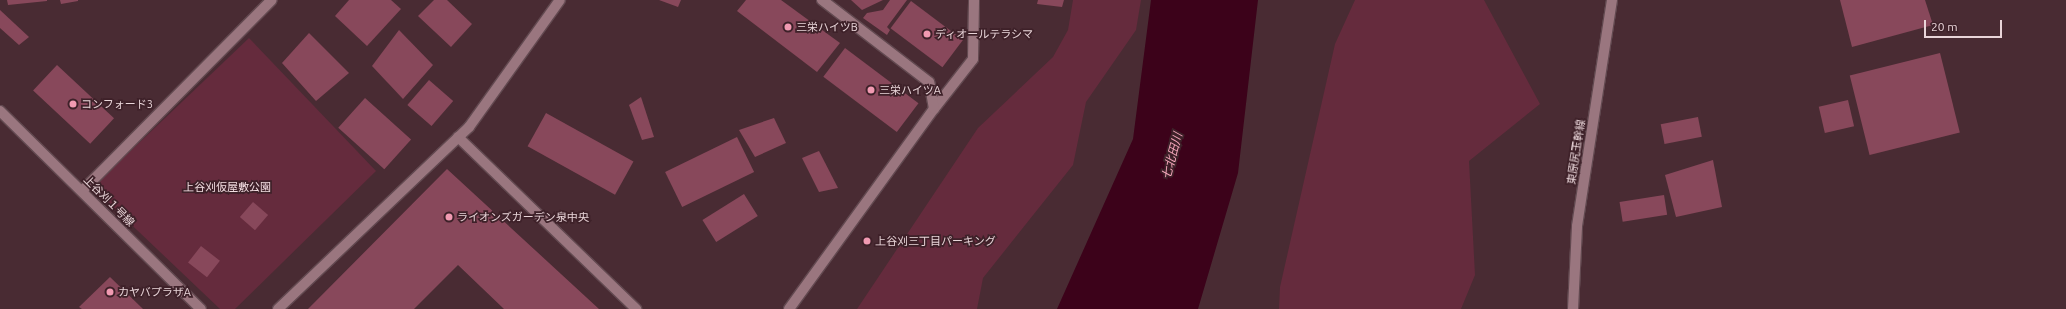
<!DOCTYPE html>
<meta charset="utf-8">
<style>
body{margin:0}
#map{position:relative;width:2066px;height:309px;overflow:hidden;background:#492b33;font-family:Ubuntu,"Noto Sans JP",sans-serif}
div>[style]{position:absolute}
.green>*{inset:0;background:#652b3d}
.water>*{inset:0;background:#3c021a}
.building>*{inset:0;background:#88485b;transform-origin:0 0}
.roads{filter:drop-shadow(1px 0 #624950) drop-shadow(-1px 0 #624950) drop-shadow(0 1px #624950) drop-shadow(0 -1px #624950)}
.minor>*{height:10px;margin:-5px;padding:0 5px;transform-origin:5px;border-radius:5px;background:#9a767f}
.dots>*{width:11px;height:11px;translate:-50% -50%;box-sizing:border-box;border:2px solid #3e2129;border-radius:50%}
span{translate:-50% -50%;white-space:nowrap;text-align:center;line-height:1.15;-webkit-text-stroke:3.5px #3e2129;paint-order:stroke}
.poi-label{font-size:11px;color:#e9d5d9}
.left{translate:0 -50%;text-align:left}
.street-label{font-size:11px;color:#e9d5d9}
.park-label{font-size:11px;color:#f3dee2}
.water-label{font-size:12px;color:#f6a7bc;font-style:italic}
.scale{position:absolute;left:1924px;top:20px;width:78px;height:18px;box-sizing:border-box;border:2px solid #e9d5d9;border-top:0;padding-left:5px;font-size:12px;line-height:14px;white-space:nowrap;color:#e9d5d9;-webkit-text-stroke:3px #3e2129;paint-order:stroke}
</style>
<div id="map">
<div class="green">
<i style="clip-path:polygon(1073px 0,1141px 0,1136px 30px,1086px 102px,1073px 165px,983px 278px,977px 309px,857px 309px,978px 128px,1053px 57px,1068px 30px)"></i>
<i style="clip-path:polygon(1355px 0,1484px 0,1540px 104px,1469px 161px,1475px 275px,1461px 309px,1279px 309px,1280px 287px,1335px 44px)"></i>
<i style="clip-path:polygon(249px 38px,376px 171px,235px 309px,220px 309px,97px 192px,98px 182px)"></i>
</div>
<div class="water">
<i style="clip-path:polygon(1151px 0,1258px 0,1238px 173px,1198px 309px,1057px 309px,1133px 139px)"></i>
</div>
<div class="building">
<i style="clip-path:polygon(7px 0,47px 0,47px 1px,8px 5px)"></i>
<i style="clip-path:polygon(60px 0,78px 0,78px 1px,61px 4px)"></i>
<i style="clip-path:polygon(349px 0,391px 0,401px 9px,367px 46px,335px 16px)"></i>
<i style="clip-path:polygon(434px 0,447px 0,472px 24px,451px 47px,418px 16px)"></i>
<i style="clip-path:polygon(659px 0,681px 0,678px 7px)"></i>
<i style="clip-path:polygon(746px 0,781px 0,840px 43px,817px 72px,737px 11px)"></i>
<i style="clip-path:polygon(851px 0,883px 0,862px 10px)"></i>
<i style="clip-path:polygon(890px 0,907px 0,887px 27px,890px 30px,887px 35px,863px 18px,867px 13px,883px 10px)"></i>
<i style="clip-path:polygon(1038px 0,1064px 0,1062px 7px,1037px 4px)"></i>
<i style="clip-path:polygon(1840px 0,1925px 0,1933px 25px,1852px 47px)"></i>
<i style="left:911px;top:1px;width:65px;height:34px;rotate:37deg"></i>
<i style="clip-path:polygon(0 10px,29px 37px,19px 45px,0 28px)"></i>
<i style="clip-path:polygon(399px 30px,433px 65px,403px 99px,372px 66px)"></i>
<i style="clip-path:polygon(309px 33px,349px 73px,316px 101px,282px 63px)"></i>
<i style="left:845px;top:48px;width:92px;height:36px;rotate:37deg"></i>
<i style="left:1940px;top:53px;width:82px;height:93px;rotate:76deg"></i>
<i style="left:57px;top:65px;width:78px;height:35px;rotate:43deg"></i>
<i style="left:429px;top:80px;width:32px;height:33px;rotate:41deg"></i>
<i style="clip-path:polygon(641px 97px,654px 137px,642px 140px,629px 105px)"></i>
<i style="left:365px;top:98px;width:62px;height:40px;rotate:42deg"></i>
<i style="left:1848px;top:100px;width:27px;height:30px;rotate:77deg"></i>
<i style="left:546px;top:113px;width:100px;height:38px;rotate:29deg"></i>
<i style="left:1698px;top:117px;width:20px;height:38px;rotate:79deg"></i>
<i style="clip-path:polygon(774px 118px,786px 143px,755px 157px,739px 130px)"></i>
<i style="left:737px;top:137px;width:39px;height:80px;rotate:64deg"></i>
<i style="clip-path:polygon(819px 151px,838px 188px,819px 192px,802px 158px)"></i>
<i style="clip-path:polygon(1713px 160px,1722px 207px,1676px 217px,1665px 175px)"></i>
<i style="clip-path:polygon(447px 169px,599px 309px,504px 309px,458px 265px,414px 309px,308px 309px)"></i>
<i style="left:744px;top:194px;width:26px;height:49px;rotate:58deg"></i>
<i style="left:1664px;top:195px;width:20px;height:45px;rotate:81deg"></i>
<i style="left:253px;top:202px;width:20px;height:20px;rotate:41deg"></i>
<i style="left:201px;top:246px;width:24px;height:21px;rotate:38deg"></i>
<i style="clip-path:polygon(110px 277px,143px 309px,82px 309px,79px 307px)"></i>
</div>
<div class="roads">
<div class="minor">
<i style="left:934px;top:109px;width:63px;rotate:-52deg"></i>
<i style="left:973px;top:59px;width:59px;rotate:-89deg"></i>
<i style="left:0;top:111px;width:282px;rotate:44.6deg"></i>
<i style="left:458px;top:137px;width:248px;rotate:44deg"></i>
<i style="left:82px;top:191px;width:269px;rotate:-45.2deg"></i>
<i style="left:278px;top:309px;width:264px;rotate:-43.6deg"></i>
<i style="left:469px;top:127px;width:156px;rotate:-54.4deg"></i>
<i style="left:789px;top:309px;width:247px;rotate:-54.1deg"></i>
<i style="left:934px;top:109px;width:27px;rotate:-100deg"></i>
<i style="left:929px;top:82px;width:135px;rotate:-142.5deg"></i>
<i style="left:1573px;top:309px;width:83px;rotate:-87.2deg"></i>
<i style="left:1577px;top:226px;width:229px;rotate:-81.2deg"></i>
</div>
</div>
<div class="dots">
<i style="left:788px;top:27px;background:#f19ab2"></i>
<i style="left:927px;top:34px;background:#f19ab2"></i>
<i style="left:871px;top:90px;background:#f19ab2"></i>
<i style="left:73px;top:104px;background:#f19ab2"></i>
<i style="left:449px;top:217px;background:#f19ab2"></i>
<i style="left:867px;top:241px;background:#f19ab2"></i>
<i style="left:110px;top:292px;background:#f19ab2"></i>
</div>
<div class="poi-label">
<span class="left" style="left:796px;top:27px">三栄ハイツB</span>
<span class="left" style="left:935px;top:34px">ディオールテラシマ</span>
<span class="left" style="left:879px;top:90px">三栄ハイツA</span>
<span class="left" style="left:81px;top:104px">コンフォード3</span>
<span class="left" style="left:457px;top:217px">ライオンズガーデン泉中央</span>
<span class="left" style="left:875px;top:241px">上谷刈三丁目パーキング</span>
<span class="left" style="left:118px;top:292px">カヤバプラザA</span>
</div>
<div class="street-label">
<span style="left:1576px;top:152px;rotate:-81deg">東原尻玉幹線</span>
<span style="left:109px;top:201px;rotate:45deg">上谷刈１号線</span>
</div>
<div class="park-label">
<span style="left:227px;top:187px">上谷刈仮屋敷公園</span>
</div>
<div class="water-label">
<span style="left:1172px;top:156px;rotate:-75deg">七北田川</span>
</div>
<div class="scale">20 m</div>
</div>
